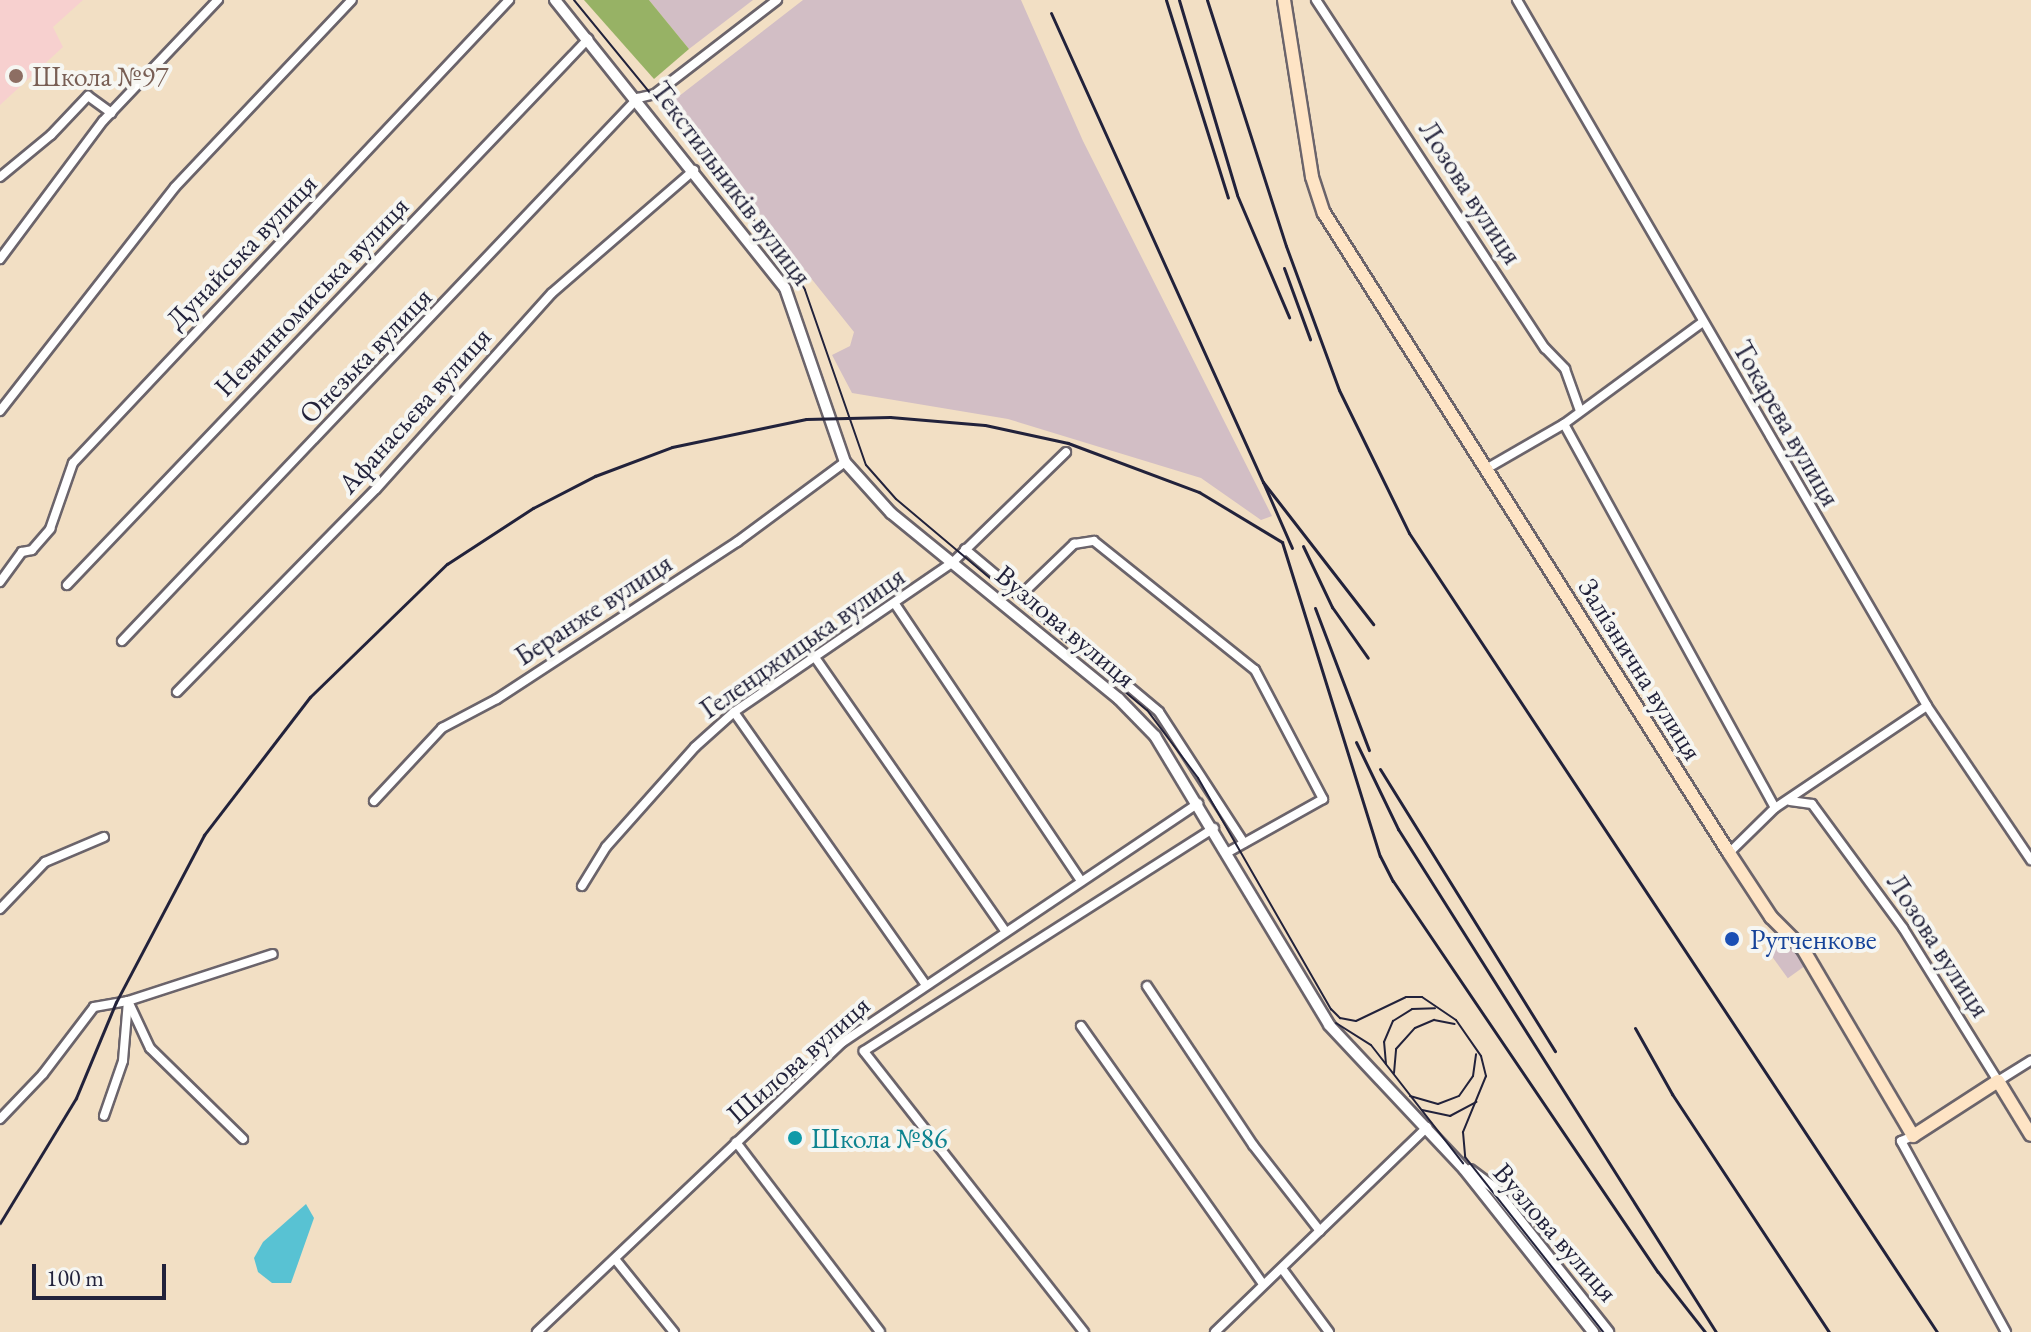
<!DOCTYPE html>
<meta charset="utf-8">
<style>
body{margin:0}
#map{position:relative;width:2031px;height:1332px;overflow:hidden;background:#f2dfc4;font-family:"EB Garamond",serif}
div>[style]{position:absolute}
.built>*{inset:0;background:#f7d0cf}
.industrial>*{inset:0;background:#d2bec5;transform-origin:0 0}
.forest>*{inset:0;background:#97b265}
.water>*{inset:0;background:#58c2d3}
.roads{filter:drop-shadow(2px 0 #6b646b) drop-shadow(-2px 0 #6b646b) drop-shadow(0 2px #6b646b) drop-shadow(0 -2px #6b646b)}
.minor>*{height:8px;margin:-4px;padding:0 4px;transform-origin:4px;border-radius:4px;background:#fff}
.tertiary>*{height:10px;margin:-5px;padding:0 5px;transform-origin:5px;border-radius:5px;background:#fff}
.secondary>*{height:12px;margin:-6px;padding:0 6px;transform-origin:6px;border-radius:6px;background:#fee4c5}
.tram>*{height:2px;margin:-1px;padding:0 1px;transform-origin:1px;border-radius:1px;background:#22223b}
.rail>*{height:3px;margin:-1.5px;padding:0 1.5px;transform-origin:1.5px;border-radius:1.5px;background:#22223b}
.dots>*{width:22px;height:22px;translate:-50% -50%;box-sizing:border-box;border:4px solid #f6f6f2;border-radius:50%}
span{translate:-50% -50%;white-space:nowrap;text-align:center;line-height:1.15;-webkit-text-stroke:8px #f6f6f2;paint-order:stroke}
.education-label{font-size:28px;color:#785e54}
.left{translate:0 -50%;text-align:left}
.street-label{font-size:28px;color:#22223b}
.transit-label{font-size:28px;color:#164399}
.culture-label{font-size:28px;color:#0d838f}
.scale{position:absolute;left:32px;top:1264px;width:134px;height:36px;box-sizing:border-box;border:4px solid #22223b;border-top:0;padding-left:10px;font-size:24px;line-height:28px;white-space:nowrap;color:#22223b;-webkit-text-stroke:6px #f6f6f2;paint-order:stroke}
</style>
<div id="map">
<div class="built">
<i style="clip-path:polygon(0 0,83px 0,53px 27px,63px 47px,0 105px)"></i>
</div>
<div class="industrial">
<i style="clip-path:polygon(649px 0,753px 0,689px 49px)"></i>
<i style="clip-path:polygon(803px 0,1021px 0,1083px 141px,1272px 516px,1261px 520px,1201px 478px,1008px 419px,852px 393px,832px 355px,850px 346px,854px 332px,675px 108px,674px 100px)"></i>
<i style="left:1786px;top:940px;width:32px;height:21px;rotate:54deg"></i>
</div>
<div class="forest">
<i style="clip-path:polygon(584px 0,649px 0,689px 49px,654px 79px)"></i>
</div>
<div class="water">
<i style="clip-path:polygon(306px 1204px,314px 1218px,291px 1283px,272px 1283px,258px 1272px,254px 1258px,263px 1242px)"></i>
</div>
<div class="roads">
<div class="minor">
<i style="left:1316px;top:0;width:417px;rotate:56.7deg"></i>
<i style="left:1545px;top:348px;width:29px;rotate:46deg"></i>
<i style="left:1565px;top:369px;width:45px;rotate:70.3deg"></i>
<i style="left:1517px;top:0;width:816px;rotate:59.85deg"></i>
<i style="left:1927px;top:706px;width:186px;rotate:56deg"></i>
<i style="left:0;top:177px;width:66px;rotate:-39.5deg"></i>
<i style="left:51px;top:135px;width:54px;rotate:-46.5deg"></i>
<i style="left:88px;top:96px;width:29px;rotate:36deg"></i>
<i style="left:0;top:259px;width:172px;rotate:-53.3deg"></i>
<i style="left:103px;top:121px;width:167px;rotate:-46.5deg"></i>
<i style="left:0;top:411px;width:284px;rotate:-52deg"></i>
<i style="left:175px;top:187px;width:257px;rotate:-46.6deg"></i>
<i style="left:1564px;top:424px;width:438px;rotate:61.2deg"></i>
<i style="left:1486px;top:469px;width:90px;rotate:-30deg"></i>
<i style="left:1564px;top:424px;width:172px;rotate:-36.3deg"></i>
<i style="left:965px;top:549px;width:253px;rotate:40deg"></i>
<i style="left:1159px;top:712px;width:156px;rotate:57deg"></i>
<i style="left:0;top:582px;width:37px;rotate:-54deg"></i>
<i style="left:22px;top:552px;width:10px;rotate:-11deg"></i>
<i style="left:32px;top:550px;width:28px;rotate:-49deg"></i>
<i style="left:50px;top:529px;width:70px;rotate:-70.8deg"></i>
<i style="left:73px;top:463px;width:636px;rotate:-46.72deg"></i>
<i style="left:67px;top:585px;width:755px;rotate:-46.34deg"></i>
<i style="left:1021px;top:595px;width:74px;rotate:-43.9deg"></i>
<i style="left:1074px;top:544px;width:20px;rotate:-9deg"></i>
<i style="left:1094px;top:541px;width:206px;rotate:38.7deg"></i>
<i style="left:1255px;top:670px;width:146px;rotate:62.2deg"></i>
<i style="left:1323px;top:799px;width:109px;rotate:150.8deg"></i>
<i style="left:895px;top:604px;width:331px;rotate:56.1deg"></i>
<i style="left:122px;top:641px;width:749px;rotate:-46.46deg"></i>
<i style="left:638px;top:98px;width:17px;rotate:-13deg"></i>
<i style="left:655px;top:94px;width:154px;rotate:-37.6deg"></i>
<i style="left:814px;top:656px;width:335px;rotate:55.2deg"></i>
<i style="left:177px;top:692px;width:284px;rotate:-45.6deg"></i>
<i style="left:376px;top:489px;width:263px;rotate:-48.1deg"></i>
<i style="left:552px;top:293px;width:188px;rotate:-40.9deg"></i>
<i style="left:734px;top:712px;width:334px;rotate:54.9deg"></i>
<i style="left:374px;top:801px;width:100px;rotate:-47deg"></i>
<i style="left:442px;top:728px;width:62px;rotate:-27.8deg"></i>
<i style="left:497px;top:699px;width:287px;rotate:-33.2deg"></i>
<i style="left:737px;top:542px;width:134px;rotate:-36.5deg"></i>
<i style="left:1790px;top:801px;width:22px;rotate:8deg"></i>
<i style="left:1812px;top:804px;width:154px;rotate:53.7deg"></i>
<i style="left:1903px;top:928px;width:180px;rotate:58.2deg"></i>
<i style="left:1998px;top:1081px;width:39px;rotate:-32deg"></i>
<i style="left:1729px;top:853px;width:64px;rotate:-44.4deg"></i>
<i style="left:1775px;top:808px;width:183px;rotate:-33.9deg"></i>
<i style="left:582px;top:886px;width:46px;rotate:-58.4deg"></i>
<i style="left:606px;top:847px;width:134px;rotate:-48.3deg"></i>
<i style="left:695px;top:747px;width:52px;rotate:-41.9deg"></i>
<i style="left:734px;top:712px;width:264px;rotate:-34.4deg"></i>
<i style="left:952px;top:563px;width:159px;rotate:-44.2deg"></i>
<i style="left:0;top:909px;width:65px;rotate:-46.2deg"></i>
<i style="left:45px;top:862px;width:64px;rotate:-23deg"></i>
<i style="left:1147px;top:986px;width:191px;rotate:56.3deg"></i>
<i style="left:1253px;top:1145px;width:109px;rotate:52.1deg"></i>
<i style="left:1081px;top:1026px;width:316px;rotate:54.8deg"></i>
<i style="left:0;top:1119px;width:62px;rotate:-46.3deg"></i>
<i style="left:43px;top:1074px;width:84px;rotate:-52.7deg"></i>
<i style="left:94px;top:1007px;width:35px;rotate:-10deg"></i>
<i style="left:128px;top:1001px;width:60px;rotate:94.8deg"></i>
<i style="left:123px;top:1061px;width:58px;rotate:109.1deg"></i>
<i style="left:1913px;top:1136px;width:13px;rotate:157deg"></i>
<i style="left:1901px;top:1141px;width:218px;rotate:61.2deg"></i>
<i style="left:243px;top:1139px;width:130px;rotate:-135.6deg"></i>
<i style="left:150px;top:1048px;width:52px;rotate:-115.1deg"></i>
<i style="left:128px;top:1001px;width:152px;rotate:-18deg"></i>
<i style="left:736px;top:1142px;width:238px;rotate:52.8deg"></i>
<i style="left:615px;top:1259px;width:94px;rotate:51.1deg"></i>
<i style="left:1283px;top:1270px;width:77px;rotate:53.4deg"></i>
<i style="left:537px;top:1332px;width:422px;rotate:-43.5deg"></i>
<i style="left:843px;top:1042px;width:428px;rotate:-33.9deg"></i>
<i style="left:1084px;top:1332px;width:357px;rotate:-128.1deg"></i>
<i style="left:864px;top:1051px;width:415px;rotate:-32.5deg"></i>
<i style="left:1215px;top:1332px;width:295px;rotate:-44deg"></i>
</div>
<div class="tertiary">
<i style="left:555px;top:0;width:369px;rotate:51.4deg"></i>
<i style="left:785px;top:288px;width:184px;rotate:71deg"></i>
<i style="left:845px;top:462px;width:69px;rotate:48deg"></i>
<i style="left:891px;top:513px;width:294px;rotate:39.2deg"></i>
<i style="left:1119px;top:699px;width:52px;rotate:45.8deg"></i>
<i style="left:1155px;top:736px;width:337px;rotate:58.9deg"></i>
<i style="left:1329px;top:1025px;width:197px;rotate:46.8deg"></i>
<i style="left:1464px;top:1169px;width:208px;rotate:51.6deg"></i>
<i style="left:1470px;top:1170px;width:30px;rotate:37deg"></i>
<i style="left:1494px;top:1188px;width:184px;rotate:51.6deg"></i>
</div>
<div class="secondary">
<i style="left:1284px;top:0;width:179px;rotate:81deg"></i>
<i style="left:1312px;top:177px;width:38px;rotate:72deg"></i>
<i style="left:1324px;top:213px;width:757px;rotate:57.67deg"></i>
<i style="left:1729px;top:853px;width:77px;rotate:56.7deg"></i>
<i style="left:1771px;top:917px;width:45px;rotate:45deg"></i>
<i style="left:1803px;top:949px;width:217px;rotate:59.5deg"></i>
<i style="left:1913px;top:1136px;width:101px;rotate:-32.9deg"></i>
<i style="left:1998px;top:1081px;width:63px;rotate:58.6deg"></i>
</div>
</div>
<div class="tram">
<i style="left:574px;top:0;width:340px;rotate:50.7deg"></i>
<i style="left:789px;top:263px;width:31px;rotate:59deg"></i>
<i style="left:805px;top:290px;width:185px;rotate:70.8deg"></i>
<i style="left:866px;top:465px;width:45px;rotate:48.6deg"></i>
<i style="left:896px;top:499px;width:328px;rotate:40.1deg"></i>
<i style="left:1147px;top:710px;width:85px;rotate:53.1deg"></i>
<i style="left:1198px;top:778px;width:267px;rotate:60.1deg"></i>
<i style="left:1331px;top:1009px;width:13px;rotate:45deg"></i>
<i style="left:1340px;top:1018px;width:16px;rotate:11deg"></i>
<i style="left:1356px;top:1021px;width:55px;rotate:-25.6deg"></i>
<i style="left:1406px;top:997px;width:16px"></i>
<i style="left:1422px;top:997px;width:41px;rotate:34.1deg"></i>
<i style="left:1456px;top:1020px;width:44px;rotate:55.2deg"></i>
<i style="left:1481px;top:1056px;width:21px;rotate:76deg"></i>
<i style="left:1486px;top:1076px;width:61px;rotate:112.3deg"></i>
<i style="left:1463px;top:1132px;width:25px;rotate:85deg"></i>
<i style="left:1465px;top:1157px;width:223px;rotate:51.7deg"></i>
<i style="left:1336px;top:1023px;width:41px;rotate:32.2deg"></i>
<i style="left:1371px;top:1045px;width:150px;rotate:52.1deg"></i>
<i style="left:1386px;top:1064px;width:22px;rotate:-95deg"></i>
<i style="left:1384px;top:1042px;width:23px;rotate:-67deg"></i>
<i style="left:1393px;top:1021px;width:22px;rotate:-32deg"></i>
<i style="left:1412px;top:1009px;width:23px;rotate:-2deg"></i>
<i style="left:1394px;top:1073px;width:24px;rotate:-85deg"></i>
<i style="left:1396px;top:1049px;width:28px;rotate:-48deg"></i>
<i style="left:1415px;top:1028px;width:21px;rotate:-23deg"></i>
<i style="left:1434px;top:1020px;width:21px;rotate:11deg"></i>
<i style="left:1410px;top:1096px;width:29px;rotate:16deg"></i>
<i style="left:1438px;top:1104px;width:22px;rotate:-21deg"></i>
<i style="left:1459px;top:1096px;width:24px;rotate:-55deg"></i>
<i style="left:1473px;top:1076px;width:22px;rotate:-82deg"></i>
<i style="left:1422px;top:1110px;width:29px;rotate:12deg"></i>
<i style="left:1450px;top:1116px;width:30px;rotate:-28deg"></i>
</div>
<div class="rail">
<i style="left:1166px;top:0;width:207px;rotate:72.6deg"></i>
<i style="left:1179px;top:0;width:203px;rotate:73.4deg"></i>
<i style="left:1237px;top:195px;width:133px;rotate:66.9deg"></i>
<i style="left:1207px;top:0;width:258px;rotate:72.2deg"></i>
<i style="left:1286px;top:246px;width:153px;rotate:69.8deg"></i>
<i style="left:1339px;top:390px;width:159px;rotate:63.9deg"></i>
<i style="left:1409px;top:533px;width:958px;rotate:56.54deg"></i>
<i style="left:1051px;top:13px;width:515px;rotate:65.68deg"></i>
<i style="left:1263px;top:482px;width:180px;rotate:52.2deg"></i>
<i style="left:1284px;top:268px;width:76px;rotate:69.9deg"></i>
<i style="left:1263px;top:482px;width:72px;rotate:66.3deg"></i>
<i style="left:1303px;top:546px;width:68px;rotate:64.6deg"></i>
<i style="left:1332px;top:607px;width:62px;rotate:54.8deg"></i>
<i style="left:1315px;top:608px;width:152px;rotate:69.2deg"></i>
<i style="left:1356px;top:742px;width:97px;rotate:64.2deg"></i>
<i style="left:1398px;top:829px;width:595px;rotate:57.7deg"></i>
<i style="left:1380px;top:769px;width:332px;rotate:58.2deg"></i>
<i style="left:1635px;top:1028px;width:76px;rotate:60.7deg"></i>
<i style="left:1672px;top:1094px;width:285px;rotate:56.6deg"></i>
<i style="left:0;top:1223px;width:146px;rotate:-58.7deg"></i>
<i style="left:76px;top:1098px;width:104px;rotate:-67.4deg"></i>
<i style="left:116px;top:1002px;width:189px;rotate:-62.2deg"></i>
<i style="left:204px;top:835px;width:174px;rotate:-52.5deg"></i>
<i style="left:310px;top:697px;width:191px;rotate:-44.2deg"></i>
<i style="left:447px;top:564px;width:103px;rotate:-33.1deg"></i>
<i style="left:533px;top:508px;width:70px;rotate:-27.3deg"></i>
<i style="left:595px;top:476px;width:82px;rotate:-20.6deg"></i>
<i style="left:672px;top:447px;width:137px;rotate:-11.8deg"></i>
<i style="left:806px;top:419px;width:84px;rotate:-1.4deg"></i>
<i style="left:890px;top:417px;width:95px;rotate:4.8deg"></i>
<i style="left:985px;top:425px;width:85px;rotate:12.2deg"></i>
<i style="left:1068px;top:443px;width:140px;rotate:20.5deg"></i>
<i style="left:1199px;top:492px;width:97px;rotate:31.1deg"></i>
<i style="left:1282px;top:542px;width:329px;rotate:72.7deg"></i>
<i style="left:1380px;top:856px;width:28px;rotate:63deg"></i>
<i style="left:1393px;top:881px;width:472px;rotate:55.9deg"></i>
<i style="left:1658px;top:1272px;width:76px;rotate:51.9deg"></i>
</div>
<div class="dots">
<i style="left:16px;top:76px;background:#8d6e63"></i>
<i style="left:1732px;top:939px;background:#1a4fb4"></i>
<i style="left:795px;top:1138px;background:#0f9aa8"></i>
</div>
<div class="education-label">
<span class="left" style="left:32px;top:76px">Школа №97</span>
</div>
<div class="street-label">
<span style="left:732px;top:183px;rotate:53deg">Текстильників вулиця</span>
<span style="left:1471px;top:192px;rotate:57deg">Лозова вулиця</span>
<span style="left:241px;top:251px;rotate:-46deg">Дунайська вулиця</span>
<span style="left:311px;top:296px;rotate:-46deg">Невинномиська вулиця</span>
<span style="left:365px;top:355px;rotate:-46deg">Онезька вулиця</span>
<span style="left:414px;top:410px;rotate:-48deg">Афанасьєва вулиця</span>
<span style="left:1787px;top:423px;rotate:60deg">Токарева вулиця</span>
<span style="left:593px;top:609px;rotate:-33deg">Беранже вулиця</span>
<span style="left:1066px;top:626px;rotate:40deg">Вузлова вулиця</span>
<span style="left:802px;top:642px;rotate:-35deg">Геленджицька вулиця</span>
<span style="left:1641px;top:669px;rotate:58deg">Залізнична вулиця</span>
<span style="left:1939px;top:945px;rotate:57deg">Лозова вулиця</span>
<span style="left:798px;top:1059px;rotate:-41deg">Шилова вулиця</span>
<span style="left:1556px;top:1232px;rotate:49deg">Вузлова вулиця</span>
</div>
<div class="transit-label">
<span class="left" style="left:1750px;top:939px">Рутченкове</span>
</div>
<div class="culture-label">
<span class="left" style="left:811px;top:1138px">Школа №86</span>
</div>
<div class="scale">100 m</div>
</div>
